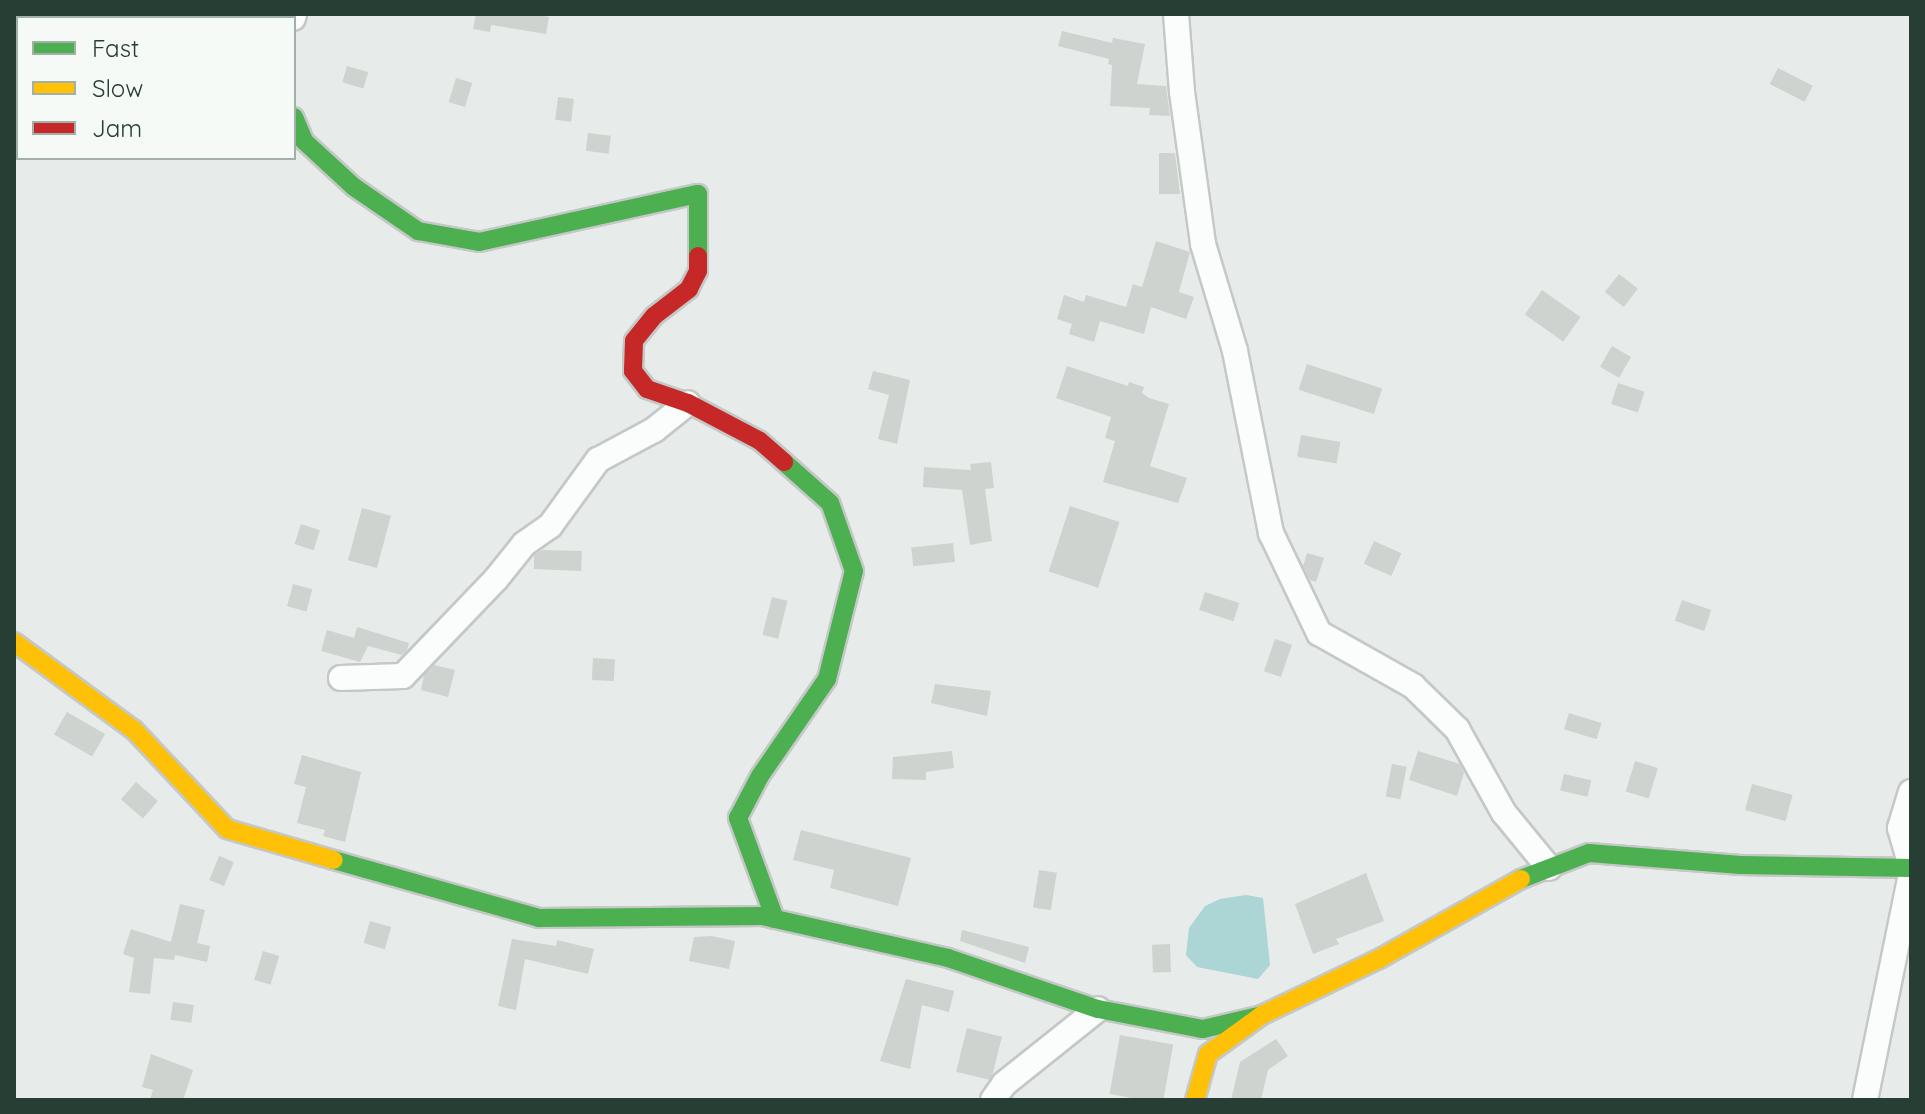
<!DOCTYPE html>
<style>
body{margin:0}
#map{position:relative;width:1925px;height:1114px;overflow:hidden;background:#e7ebe9;font-family:Quicksand,sans-serif}
div>[style]{position:absolute}
.water>*{inset:0;background:#acd5d5}
.building>*{inset:0;background:#ced3d0;transform-origin:0 0}
.path>*{height:4px;margin-top:-2px;transform-origin:0;background:repeating-linear-gradient(90deg,#c2cbc6 0 4px,transparent 0 10px)}
.roads{filter:drop-shadow(2px 0 #c4c8c6) drop-shadow(-2px 0 #c4c8c6) drop-shadow(0 2px #c4c8c6) drop-shadow(0 -2px #c4c8c6)}
.street>*{height:24px;margin:-12px;padding:0 12px;transform-origin:12px;border-radius:12px;background:#fbfcfc}
.fast>*{height:18px;margin:-9px;padding:0 9px;transform-origin:9px;border-radius:9px;background:#4caf50}
.slow>*{height:18px;margin:-9px;padding:0 9px;transform-origin:9px;border-radius:9px;background:#ffc107}
.jam>*{height:18px;margin:-9px;padding:0 9px;transform-origin:9px;border-radius:9px;background:#c62828}
span{translate:-50% -50%;white-space:nowrap;text-align:center;line-height:1.15;-webkit-text-stroke:6px #f6faf7;paint-order:stroke}
.frame{position:absolute;inset:0;border:16px solid #263e34;pointer-events:none}
.legend{position:absolute;left:16px;top:16px;width:280px;height:144px;box-sizing:border-box;background:#f6faf7;border:2px solid #a3afa9;margin:0;padding:10px 14px;list-style:none;font-size:24px;color:#263e34}
.legend li{display:flex;align-items:center;gap:16px;height:40px}
.legend b{width:40px;border:2px solid #a3afa9}
</style>
<div id="map">
<div class="water">
<i style="clip-path:polygon(1246px 895px,1263px 898px,1270px 965px,1258px 979px,1197px 967px,1186px 955px,1189px 928px,1205px 906px,1220px 899px)"></i>
</div>
<div class="building">
<i style="clip-path:polygon(476px 14px,532px 14px,549px 17px,546px 34px,491px 25px,490px 32px,473px 29px)"></i>
<i style="clip-path:polygon(1062px 31px,1112px 43px,1113px 38px,1145px 44px,1137px 84px,1166px 86px,1170px 116px,1149px 115px,1150px 108px,1110px 106px,1112px 65px,1108px 64px,1109px 59px,1058px 46px)"></i>
<i style="left:347px;top:66px;width:22px;height:17px;rotate:16deg"></i>
<i style="left:1778px;top:68px;width:39px;height:18px;rotate:27deg"></i>
<i style="left:456px;top:78px;width:17px;height:25px;rotate:17deg"></i>
<i style="left:558px;top:97px;width:16px;height:23px;rotate:7deg"></i>
<i style="left:588px;top:133px;width:23px;height:18px;rotate:7deg"></i>
<i style="clip-path:polygon(1159px 153px,1175px 153px,1180px 194px,1159px 194px)"></i>
<i style="clip-path:polygon(1156px 241px,1190px 252px,1179px 292px,1194px 297px,1186px 319px,1151px 307px,1144px 334px,1100px 321px,1094px 342px,1069px 334px,1072px 324px,1057px 319px,1064px 295px,1084px 302px,1086px 295px,1126px 307px,1133px 284px,1142px 287px)"></i>
<i style="left:1619px;top:274px;width:24px;height:23px;rotate:38deg"></i>
<i style="left:1542px;top:290px;width:47px;height:30px;rotate:35deg"></i>
<i style="left:1612px;top:346px;width:22px;height:24px;rotate:30deg"></i>
<i style="left:1307px;top:364px;width:79px;height:27px;rotate:18deg"></i>
<i style="clip-path:polygon(1067px 366px,1128px 386px,1129px 382px,1144px 387px,1142px 393px,1149px 398px,1169px 404px,1150px 466px,1187px 478px,1178px 503px,1103px 482px,1115px 441px,1105px 438px,1111px 417px,1056px 398px)"></i>
<i style="clip-path:polygon(873px 371px,910px 380px,897px 444px,878px 439px,889px 395px,868px 389px)"></i>
<i style="left:1618px;top:383px;width:28px;height:22px;rotate:18deg"></i>
<i style="left:1301px;top:435px;width:40px;height:22px;rotate:10deg"></i>
<i style="clip-path:polygon(991px 462px,994px 488px,985px 489px,992px 541px,970px 545px,962px 490px,923px 487px,924px 467px,971px 470px,970px 464px)"></i>
<i style="left:1070px;top:506px;width:52px;height:69px;rotate:18deg"></i>
<i style="left:362px;top:508px;width:30px;height:54px;rotate:15deg"></i>
<i style="left:301px;top:524px;width:20px;height:21px;rotate:18deg"></i>
<i style="left:1374px;top:541px;width:30px;height:25px;rotate:24deg"></i>
<i style="left:953px;top:543px;width:19px;height:42px;rotate:84deg"></i>
<i style="clip-path:polygon(542px 550px,582px 551px,581px 571px,534px 569px,534px 555px)"></i>
<i style="clip-path:polygon(1307px 553px,1324px 558px,1316px 582px,1310px 580px,1303px 566px)"></i>
<i style="left:293px;top:584px;width:20px;height:23px;rotate:15deg"></i>
<i style="left:1205px;top:592px;width:36px;height:19px;rotate:18deg"></i>
<i style="left:772px;top:597px;width:16px;height:39px;rotate:14deg"></i>
<i style="left:1682px;top:600px;width:31px;height:22px;rotate:19deg"></i>
<i style="clip-path:polygon(357px 627px,409px 643px,407px 650px,402px 655px,368px 646px,360px 662px,321px 651px,327px 630px,354px 638px)"></i>
<i style="left:1275px;top:639px;width:18px;height:34px;rotate:19deg"></i>
<i style="left:593px;top:658px;width:22px;height:22px;rotate:3deg"></i>
<i style="clip-path:polygon(434px 665px,455px 670px,448px 697px,421px 690px,424px 675px)"></i>
<i style="clip-path:polygon(935px 684px,991px 691px,987px 716px,931px 703px)"></i>
<i style="left:67px;top:712px;width:44px;height:26px;rotate:30deg"></i>
<i style="left:1569px;top:713px;width:34px;height:17px;rotate:17deg"></i>
<i style="clip-path:polygon(952px 751px,954px 768px,926px 772px,926px 780px,892px 779px,893px 757px)"></i>
<i style="clip-path:polygon(1418px 751px,1460px 764px,1464px 773px,1457px 796px,1409px 780px)"></i>
<i style="clip-path:polygon(302px 755px,361px 772px,345px 842px,323px 836px,325px 830px,297px 823px,306px 787px,294px 784px)"></i>
<i style="left:1635px;top:761px;width:24px;height:32px;rotate:17deg"></i>
<i style="left:1392px;top:764px;width:15px;height:33px;rotate:11deg"></i>
<i style="left:1564px;top:774px;width:28px;height:17px;rotate:13deg"></i>
<i style="left:136px;top:782px;width:29px;height:23px;rotate:41deg"></i>
<i style="left:1752px;top:784px;width:42px;height:27px;rotate:15deg"></i>
<i style="clip-path:polygon(801px 830px,911px 858px,898px 906px,830px 888px,834px 870px,793px 860px)"></i>
<i style="left:219px;top:856px;width:16px;height:26px;rotate:22deg"></i>
<i style="left:1039px;top:870px;width:18px;height:38px;rotate:9deg"></i>
<i style="clip-path:polygon(1366px 873px,1384px 921px,1336px 939px,1339px 944px,1313px 954px,1295px 904px)"></i>
<i style="clip-path:polygon(180px 904px,205px 910px,197px 943px,210px 946px,207px 962px,175px 955px,174px 960px,154px 958px,150px 994px,129px 992px,134px 958px,123px 954px,131px 929px,171px 942px)"></i>
<i style="left:370px;top:921px;width:22px;height:23px;rotate:16deg"></i>
<i style="clip-path:polygon(962px 930px,1029px 947px,1025px 963px,960px 941px)"></i>
<i style="clip-path:polygon(711px 936px,735px 941px,729px 969px,689px 961px,694px 937px)"></i>
<i style="clip-path:polygon(512px 939px,556px 946px,557px 940px,594px 949px,588px 974px,525px 959px,516px 1010px,498px 1006px)"></i>
<i style="left:1170px;top:944px;width:28px;height:18px;rotate:88deg"></i>
<i style="left:263px;top:951px;width:17px;height:30px;rotate:17deg"></i>
<i style="clip-path:polygon(906px 979px,954px 991px,949px 1012px,922px 1005px,910px 1069px,880px 1061px)"></i>
<i style="left:173px;top:1002px;width:21px;height:18px;rotate:8deg"></i>
<i style="left:967px;top:1028px;width:36px;height:45px;rotate:14deg"></i>
<i style="left:1120px;top:1035px;width:54px;height:60px;rotate:10deg"></i>
<i style="clip-path:polygon(1276px 1039px,1288px 1056px,1268px 1070px,1261px 1100px,1231px 1100px,1240px 1062px)"></i>
<i style="clip-path:polygon(151px 1054px,193px 1070px,183px 1100px,150px 1100px,153px 1090px,142px 1087px)"></i>
</div>
<div class="path">
<i style="left:217px;top:14px;width:4px;rotate:90deg"></i>
</div>
<div class="roads">
<div class="street">
<i style="left:1176px;top:14px;width:78px;rotate:85.6deg"></i>
<i style="left:1182px;top:92px;width:153px;rotate:82.1deg"></i>
<i style="left:1203px;top:244px;width:112px;rotate:73.3deg"></i>
<i style="left:1235px;top:351px;width:186px;rotate:78.8deg"></i>
<i style="left:1271px;top:533px;width:111px;rotate:64.4deg"></i>
<i style="left:1319px;top:633px;width:108px;rotate:29.4deg"></i>
<i style="left:1413px;top:686px;width:62px;rotate:44.3deg"></i>
<i style="left:1457px;top:729px;width:96px;rotate:60.8deg"></i>
<i style="left:1504px;top:813px;width:71px;rotate:50.7deg"></i>
<i style="left:293px;top:18px;width:4px;rotate:-76deg"></i>
<i style="left:341px;top:678px;width:62px;rotate:-1.8deg"></i>
<i style="left:403px;top:676px;width:134px;rotate:-46.2deg"></i>
<i style="left:496px;top:579px;width:45px;rotate:-51.3deg"></i>
<i style="left:524px;top:544px;width:32px;rotate:-35deg"></i>
<i style="left:550px;top:526px;width:82px;rotate:-54deg"></i>
<i style="left:598px;top:460px;width:64px;rotate:-28.2deg"></i>
<i style="left:654px;top:430px;width:43px;rotate:-38.5deg"></i>
<i style="left:1911px;top:792px;width:38px;rotate:107deg"></i>
<i style="left:1900px;top:828px;width:40px;rotate:74deg"></i>
<i style="left:993px;top:1100px;width:19px;rotate:-55deg"></i>
<i style="left:1004px;top:1084px;width:120px;rotate:-38.6deg"></i>
<i style="left:1865px;top:1100px;width:231px;rotate:-78.5deg"></i>
</div>
<div class="fast">
<i style="left:294px;top:117px;width:26px;rotate:67deg"></i>
<i style="left:304px;top:141px;width:68px;rotate:42.6deg"></i>
<i style="left:354px;top:187px;width:78px;rotate:34.5deg"></i>
<i style="left:418px;top:231px;width:62px;rotate:10.2deg"></i>
<i style="left:479px;top:242px;width:224px;rotate:-12.4deg"></i>
<i style="left:698px;top:194px;width:62px;rotate:90deg"></i>
<i style="left:334px;top:860px;width:213px;rotate:15.8deg"></i>
<i style="left:539px;top:918px;width:223px;rotate:-0.5deg"></i>
<i style="left:762px;top:916px;width:191px;rotate:12.7deg"></i>
<i style="left:948px;top:958px;width:158px;rotate:18.8deg"></i>
<i style="left:1098px;top:1009px;width:107px;rotate:10.8deg"></i>
<i style="left:1203px;top:1029px;width:61px;rotate:-13.3deg"></i>
<i style="left:1521px;top:879px;width:73px;rotate:-20.9deg"></i>
<i style="left:1589px;top:853px;width:152px;rotate:4.5deg"></i>
<i style="left:1741px;top:865px;width:170px;rotate:1deg"></i>
<i style="left:775px;top:919px;width:108px;rotate:-110.1deg"></i>
<i style="left:738px;top:818px;width:47px;rotate:-62.4deg"></i>
<i style="left:760px;top:776px;width:118px;rotate:-55.4deg"></i>
<i style="left:827px;top:679px;width:111px;rotate:-76deg"></i>
<i style="left:854px;top:571px;width:72px;rotate:-109.4deg"></i>
<i style="left:830px;top:503px;width:62px;rotate:-138.3deg"></i>
</div>
<div class="slow">
<i style="left:14px;top:642px;width:149px;rotate:36.3deg"></i>
<i style="left:134px;top:730px;width:136px;rotate:46.8deg"></i>
<i style="left:227px;top:829px;width:111px;rotate:16.2deg"></i>
<i style="left:1195px;top:1100px;width:48px;rotate:-74.2deg"></i>
<i style="left:1208px;top:1054px;width:67px;rotate:-35.8deg"></i>
<i style="left:1262px;top:1015px;width:130px;rotate:-25.6deg"></i>
<i style="left:1379px;top:959px;width:163px;rotate:-29.4deg"></i>
</div>
<div class="jam">
<i style="left:698px;top:256px;width:15px;rotate:90deg"></i>
<i style="left:698px;top:271px;width:20px;rotate:117deg"></i>
<i style="left:689px;top:289px;width:44px;rotate:142.4deg"></i>
<i style="left:654px;top:316px;width:32px;rotate:129deg"></i>
<i style="left:634px;top:341px;width:30px;rotate:92deg"></i>
<i style="left:633px;top:371px;width:23px;rotate:52deg"></i>
<i style="left:647px;top:389px;width:43px;rotate:18.9deg"></i>
<i style="left:688px;top:403px;width:81px;rotate:27.8deg"></i>
<i style="left:760px;top:441px;width:32px;rotate:41deg"></i>
</div>
</div>
<div class="frame"></div>
<ul class="legend">
<li><b style="height:10px;background:#4caf50"></b>Fast</li>
<li><b style="height:10px;background:#ffc107"></b>Slow</li>
<li><b style="height:10px;background:#c62828"></b>Jam</li>
</ul>
</div>
